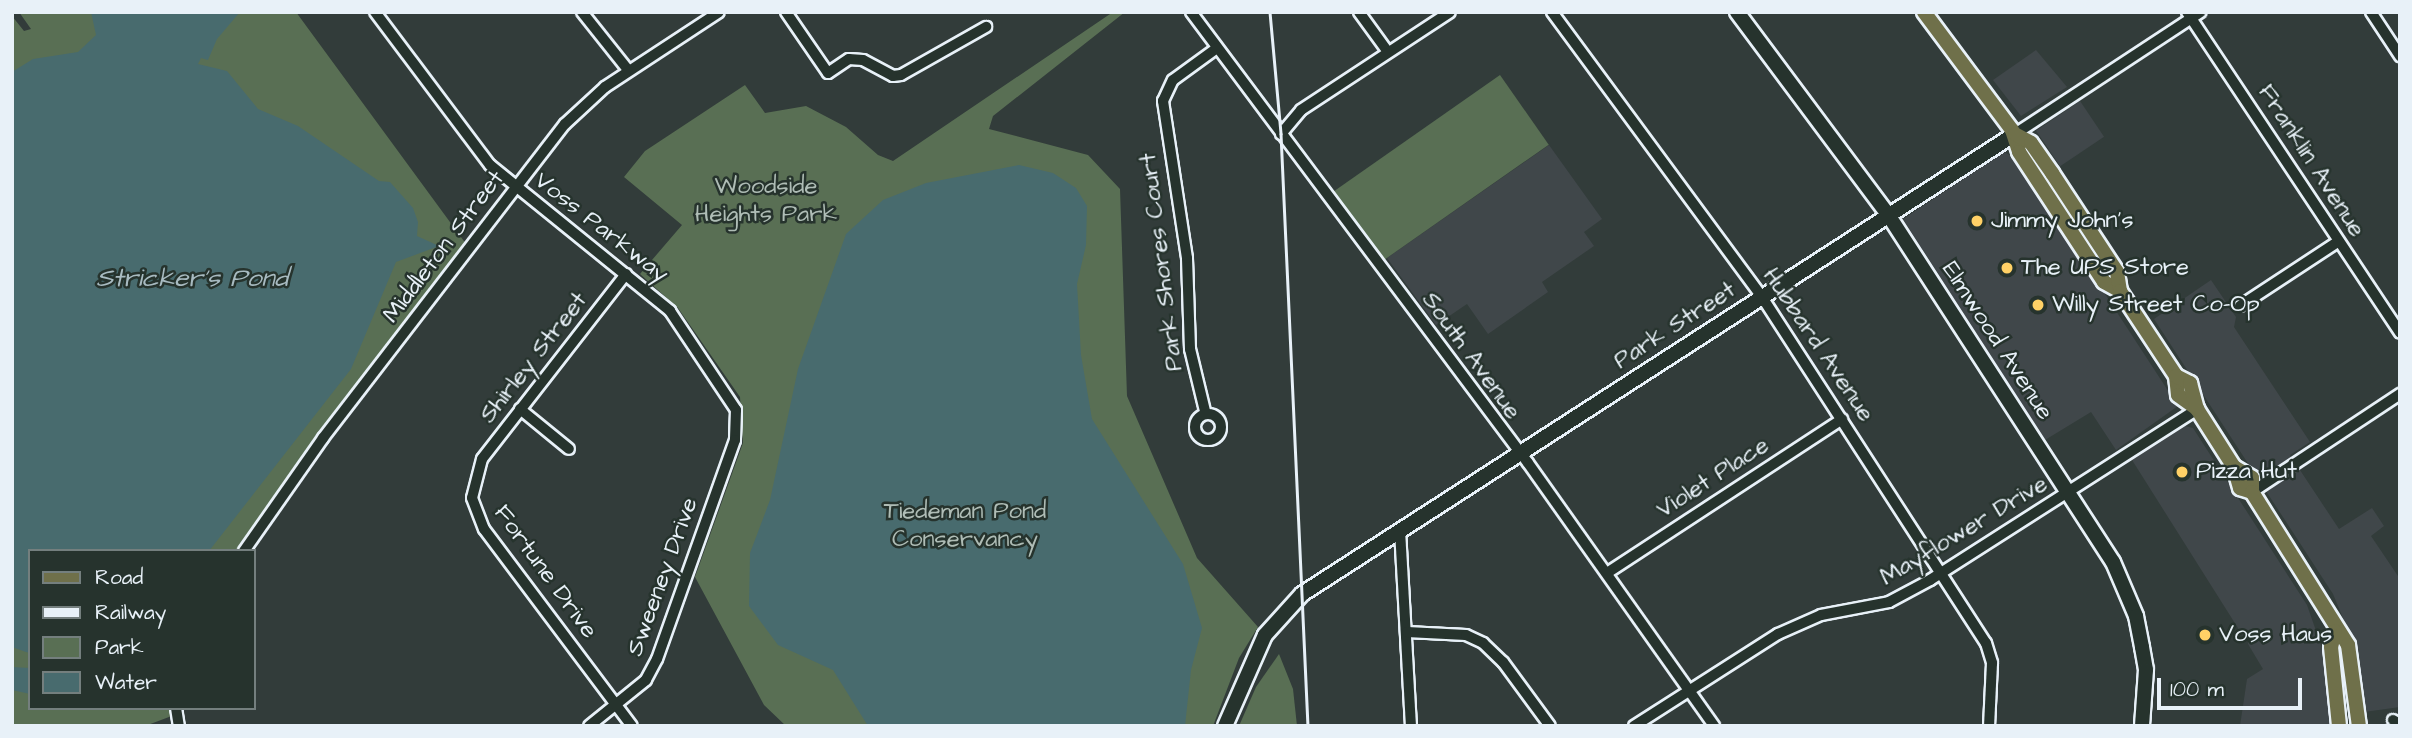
<!DOCTYPE html>
<style>
body{margin:0}
#map{position:relative;width:2412px;height:738px;overflow:hidden;background:#323c3a;font-family:"Architects Daughter",sans-serif}
div>[style]{position:absolute}
.built>*{inset:0;background:#40474a;transform-origin:0 0}
.green>*{inset:0;background:#596f54;transform-origin:0 0}
.water>*{inset:0;background:#486b6e}
.roads{filter:drop-shadow(2px 0 #e8f1f8) drop-shadow(-2px 0 #e8f1f8) drop-shadow(0 2px #e8f1f8) drop-shadow(0 -2px #e8f1f8)}
.street>*{height:10px;margin:-5px;padding:0 5px;transform-origin:5px;border-radius:5px;background:#26332d}
.street>.ring{margin:-5px;padding:0;box-sizing:content-box;background:none;border:10px solid #26332d;border-radius:50%}
.secondary>*{height:14px;margin:-7px;padding:0 7px;transform-origin:7px;border-radius:7px;background:#26332d}
.primary>*{height:14px;margin:-7px;padding:0 7px;transform-origin:7px;border-radius:7px;background:#6f704a}
.rail>*{height:2.5px;margin:-1.25px;padding:0 1.25px;transform-origin:1.25px;border-radius:1.25px;background:#e8f1f8}
.dots>*{width:19px;height:19px;translate:-50% -50%;box-sizing:border-box;border:4px solid #26332d;border-radius:50%}
span{translate:-50% -50%;white-space:nowrap;text-align:center;line-height:1.15;-webkit-text-stroke:5px #26332d;paint-order:stroke}
.street-label{font-size:24px;color:#e8f1f8}
.park-label{font-size:24px;color:#afbdb6}
.poi-label{font-size:24px;color:#e8f1f8}
.left{translate:0 -50%;text-align:left}
.water-label{font-size:26px;color:#a8bbc1;font-style:italic}
.frame{position:absolute;inset:0;border:14px solid #e8f1f8;pointer-events:none}
.legend{position:absolute;left:28px;top:549px;width:228px;height:161px;box-sizing:border-box;background:#26332d;border:2px solid #747f7e;margin:0;padding:9px 12px;list-style:none;font-size:21px;color:#e8f1f8}
.legend li{display:flex;align-items:center;gap:14px;height:35px}
.legend b{width:35px;border:2px solid #747f7e}
.scale{position:absolute;left:2157px;top:678px;width:145px;height:32px;box-sizing:border-box;border:4px solid #e8f1f8;border-top:0;padding-left:9px;font-size:21px;line-height:24px;white-space:nowrap;color:#e8f1f8;-webkit-text-stroke:5px #26332d;paint-order:stroke}
</style>
<div id="map">
<div class="built">
<i style="clip-path:polygon(2036px 50px,2067px 87px,2021px 116px,1993px 80px)"></i>
<i style="left:2080px;top:101px;width:43px;height:53px;rotate:56deg"></i>
<i style="clip-path:polygon(1549px 145px,1602px 219px,1584px 232px,1594px 246px,1542px 282px,1548px 292px,1488px 334px,1467px 304px,1436px 325px,1387px 258px)"></i>
<i style="clip-path:polygon(2004px 152px,2017px 159px,2178px 406px,2116px 450px,2091px 412px,2045px 440px,1903px 219px)"></i>
<i style="clip-path:polygon(2211px 280px,2236px 317px,2234px 327px,2310px 442px,2290px 455px,2339px 529px,2372px 508px,2384px 526px,2371px 536px,2400px 579px,2400px 707px,2364px 712px,2355px 647px,2333px 594px,2154px 319px)"></i>
<i style="clip-path:polygon(2185px 426px,2193px 428px,2307px 605px,2328px 665px,2334px 726px,2240px 726px,2247px 679px,2263px 669px,2248px 644px,2248px 636px,2243px 636px,2132px 460px)"></i>
</div>
<div class="green">
<i style="clip-path:polygon(19px 12px,296px 12px,469px 248px,244px 551px,30px 551px,30px 708px,176px 708px,177px 714px,145px 726px,12px 726px,12px 16px,24px 31px,31px 29px)"></i>
<i style="clip-path:polygon(1113px 12px,1125px 12px,993px 116px,989px 129px,1088px 155px,1120px 189px,1127px 396px,1197px 558px,1258px 627px,1239px 658px,1213px 726px,786px 726px,764px 705px,695px 577px,743px 443px,740px 397px,678px 308px,640px 274px,682px 225px,624px 177px,645px 151px,745px 85px,765px 113px,806px 106px,846px 127px,878px 155px,893px 161px)"></i>
<i style="left:1500px;top:75px;width:85px;height:211px;rotate:55deg"></i>
<i style="clip-path:polygon(1279px 654px,1293px 689px,1297px 726px,1239px 726px,1256px 687px)"></i>
</div>
<div class="water">
<i style="clip-path:polygon(91px 12px,240px 12px,217px 39px,208px 60px,201px 58px,198px 64px,227px 71px,258px 109px,298px 126px,379px 181px,390px 182px,413px 208px,418px 222px,417px 236px,439px 246px,396px 262px,351px 369px,209px 551px,30px 551px,30px 653px,26px 652px,12px 647px,12px 72px,33px 59px,78px 52px,96px 35px)"></i>
<i style="clip-path:polygon(1019px 165px,1053px 173px,1076px 188px,1087px 206px,1086px 245px,1077px 284px,1081px 355px,1092px 419px,1183px 564px,1202px 628px,1191px 670px,1185px 726px,868px 726px,833px 670px,778px 645px,749px 606px,750px 553px,770px 500px,798px 369px,846px 234px,883px 200px,926px 183px)"></i>
<i style="clip-path:polygon(12px 667px,30px 668px,30px 694px,12px 690px)"></i>
</div>
<div class="roads">
<div class="street">
<i style="left:375px;top:12px;width:191px;rotate:53.1deg"></i>
<i style="left:490px;top:165px;width:232px;rotate:39deg"></i>
<i style="left:670px;top:311px;width:119px;rotate:56.3deg"></i>
<i style="left:736px;top:410px;width:30px;rotate:92deg"></i>
<i style="left:735px;top:440px;width:232px;rotate:109.6deg"></i>
<i style="left:657px;top:659px;width:24px;rotate:118deg"></i>
<i style="left:646px;top:680px;width:73px;rotate:141.1deg"></i>
<i style="left:582px;top:12px;width:75px;rotate:51.5deg"></i>
<i style="left:786px;top:12px;width:74px;rotate:55.5deg"></i>
<i style="left:828px;top:73px;width:25px;rotate:-34deg"></i>
<i style="left:849px;top:59px;width:14px;rotate:4deg"></i>
<i style="left:863px;top:60px;width:34px;rotate:28deg"></i>
<i style="left:893px;top:76px;width:8px;rotate:-7deg"></i>
<i style="left:901px;top:75px;width:98px;rotate:-29.5deg"></i>
<i style="left:1191px;top:12px;width:563px;rotate:53.23deg"></i>
<i style="left:1528px;top:463px;width:322px;rotate:54.7deg"></i>
<i style="left:1359px;top:12px;width:49px;rotate:54.1deg"></i>
<i style="left:1552px;top:12px;width:354px;rotate:53.6deg"></i>
<i style="left:1762px;top:297px;width:412px;rotate:57.1deg"></i>
<i style="left:1986px;top:643px;width:21px;rotate:73deg"></i>
<i style="left:1992px;top:663px;width:63px;rotate:92.7deg"></i>
<i style="left:2187px;top:12px;width:385px;rotate:56.4deg"></i>
<i style="left:2371px;top:12px;width:53px;rotate:56.6deg"></i>
<i style="left:1281px;top:134px;width:31px;rotate:-50deg"></i>
<i style="left:1301px;top:110px;width:178px;rotate:-33.3deg"></i>
<i style="left:2015px;top:134px;width:222px;rotate:-33.3deg"></i>
<i style="left:626px;top:274px;width:234px;rotate:127.9deg"></i>
<i style="left:482px;top:459px;width:40px;rotate:104.4deg"></i>
<i style="left:472px;top:498px;width:33px;rotate:69deg"></i>
<i style="left:484px;top:529px;width:246px;rotate:53.1deg"></i>
<i style="left:2240px;top:306px;width:118px;rotate:-33.3deg"></i>
<i style="left:520px;top:409px;width:63px;rotate:39.2deg"></i>
<i style="left:1205px;top:411px;width:64px;rotate:-103.6deg"></i>
<i style="left:1190px;top:349px;width:91px;rotate:-91.9deg"></i>
<i style="left:1187px;top:258px;width:159px;rotate:-98.7deg"></i>
<i style="left:1163px;top:101px;width:23px;rotate:-65deg"></i>
<i style="left:1173px;top:80px;width:54px;rotate:-36deg"></i>
<i class="ring" style="left:1195px;top:414px;width:16px;height:16px"></i>
<i style="left:2252px;top:492px;width:178px;rotate:-33.5deg"></i>
<i style="left:1400px;top:530px;width:196px;rotate:86.8deg"></i>
<i style="left:244px;top:551px;width:138px;rotate:-55deg"></i>
<i style="left:323px;top:438px;width:396px;rotate:-52.4deg"></i>
<i style="left:565px;top:124px;width:54px;rotate:-42.8deg"></i>
<i style="left:605px;top:87px;width:136px;rotate:-33.3deg"></i>
<i style="left:1607px;top:573px;width:281px;rotate:-33.2deg"></i>
<i style="left:1407px;top:632px;width:59px;rotate:2.9deg"></i>
<i style="left:1466px;top:635px;width:19px;rotate:25deg"></i>
<i style="left:1483px;top:643px;width:28px;rotate:44deg"></i>
<i style="left:1503px;top:662px;width:79px;rotate:53.7deg"></i>
<i style="left:176px;top:708px;width:18px;rotate:81deg"></i>
<i style="left:2393px;top:720px;width:8px;rotate:30deg"></i>
<i style="left:1634px;top:726px;width:171px;rotate:-32.6deg"></i>
<i style="left:1778px;top:634px;width:47px;rotate:-23.8deg"></i>
<i style="left:1821px;top:615px;width:69px;rotate:-10.8deg"></i>
<i style="left:1889px;top:602px;width:47px;rotate:-28.2deg"></i>
<i style="left:1930px;top:580px;width:317px;rotate:-32.6deg"></i>
</div>
<div class="secondary">
<i style="left:1737px;top:12px;width:254px;rotate:53.3deg"></i>
<i style="left:1889px;top:216px;width:412px;rotate:57.1deg"></i>
<i style="left:2113px;top:562px;width:59px;rotate:66.9deg"></i>
<i style="left:2136px;top:616px;width:32px;rotate:79deg"></i>
<i style="left:2142px;top:647px;width:23px;rotate:80deg"></i>
<i style="left:2146px;top:670px;width:56px;rotate:94.1deg"></i>
<i style="left:1225px;top:726px;width:99px;rotate:-66.3deg"></i>
<i style="left:1265px;top:635px;width:55px;rotate:-47.9deg"></i>
<i style="left:1302px;top:594px;width:849px;rotate:-32.83deg"></i>
</div>
<div class="primary">
<i style="left:1924px;top:12px;width:147px;rotate:53.3deg"></i>
<i style="left:2012px;top:130px;width:23px;rotate:72deg"></i>
<i style="left:2019px;top:152px;width:155px;rotate:56.8deg"></i>
<i style="left:2104px;top:282px;width:18px;rotate:29deg"></i>
<i style="left:2015px;top:134px;width:18px;rotate:29deg"></i>
<i style="left:2031px;top:143px;width:37px;rotate:55deg"></i>
<i style="left:2052px;top:173px;width:118px;rotate:56.7deg"></i>
<i style="left:2117px;top:272px;width:19px;rotate:81deg"></i>
<i style="left:2120px;top:291px;width:102px;rotate:56.6deg"></i>
<i style="left:2176px;top:376px;width:19px;rotate:84deg"></i>
<i style="left:2178px;top:395px;width:24px;rotate:36deg"></i>
<i style="left:2197px;top:409px;width:69px;rotate:57.5deg"></i>
<i style="left:2234px;top:467px;width:22px;rotate:74deg"></i>
<i style="left:2240px;top:488px;width:13px;rotate:18deg"></i>
<i style="left:2176px;top:376px;width:16px;rotate:27deg"></i>
<i style="left:2190px;top:383px;width:27px;rotate:75deg"></i>
<i style="left:2234px;top:467px;width:21px;rotate:31deg"></i>
<i style="left:2252px;top:478px;width:14px;rotate:90deg"></i>
<i style="left:2252px;top:492px;width:181px;rotate:57.9deg"></i>
<i style="left:2348px;top:645px;width:82px;rotate:82.3deg"></i>
<i style="left:2335px;top:631px;width:16px;rotate:104deg"></i>
<i style="left:2331px;top:647px;width:79px;rotate:84.2deg"></i>
</div>
</div>
<div class="rail">
<i style="left:1270px;top:12px;width:122px;rotate:84.8deg"></i>
<i style="left:1281px;top:134px;width:593px;rotate:87.39deg"></i>
</div>
<div class="dots">
<i style="left:1977px;top:221px;background:#ffd166"></i>
<i style="left:2007px;top:268px;background:#ffd166"></i>
<i style="left:2038px;top:305px;background:#ffd166"></i>
<i style="left:2182px;top:472px;background:#ffd166"></i>
<i style="left:2205px;top:635px;background:#ffd166"></i>
</div>
<div class="street-label">
<span style="left:2311px;top:161px;rotate:57deg">Franklin Avenue</span>
<span style="left:601px;top:228px;rotate:38deg">Voss Parkway</span>
<span style="left:444px;top:247px;rotate:-53deg">Middleton Street</span>
<span style="left:1162px;top:262px;rotate:-97deg">Park Shores Court</span>
<span style="left:1675px;top:326px;rotate:-33deg">Park Street</span>
<span style="left:1997px;top:341px;rotate:57deg">Elmwood Avenue</span>
<span style="left:1818px;top:345px;rotate:56deg">Hubbard Avenue</span>
<span style="left:1471px;top:356px;rotate:54deg">South Avenue</span>
<span style="left:534px;top:358px;rotate:-52deg">Shirley Street</span>
<span style="left:1713px;top:478px;rotate:-33deg">Violet Place</span>
<span style="left:1964px;top:531px;rotate:-31deg">Mayflower Drive</span>
<span style="left:545px;top:572px;rotate:54deg">Fortune Drive</span>
<span style="left:663px;top:577px;rotate:-70deg">Sweeney Drive</span>
</div>
<div class="park-label">
<span style="left:766px;top:201px">Woodside<br>Heights Park</span>
<span style="left:965px;top:526px">Tiedeman Pond<br>Conservancy</span>
</div>
<div class="poi-label">
<span class="left" style="left:1991px;top:221px">Jimmy John's</span>
<span class="left" style="left:2021px;top:268px">The UPS Store</span>
<span class="left" style="left:2052px;top:305px">Willy Street Co-Op</span>
<span class="left" style="left:2196px;top:472px">Pizza Hut</span>
<span class="left" style="left:2219px;top:635px">Voss Haus</span>
</div>
<div class="water-label">
<span style="left:192px;top:279px">Stricker's Pond</span>
</div>
<div class="frame"></div>
<ul class="legend">
<li><b style="height:9px;background:#6f704a"></b>Road</li>
<li><b style="height:9px;background:#e8f1f8"></b>Railway</li>
<li><b style="height:19px;background:#596f54"></b>Park</li>
<li><b style="height:19px;background:#486b6e"></b>Water</li>
</ul>
<div class="scale">100 m</div>
</div>
